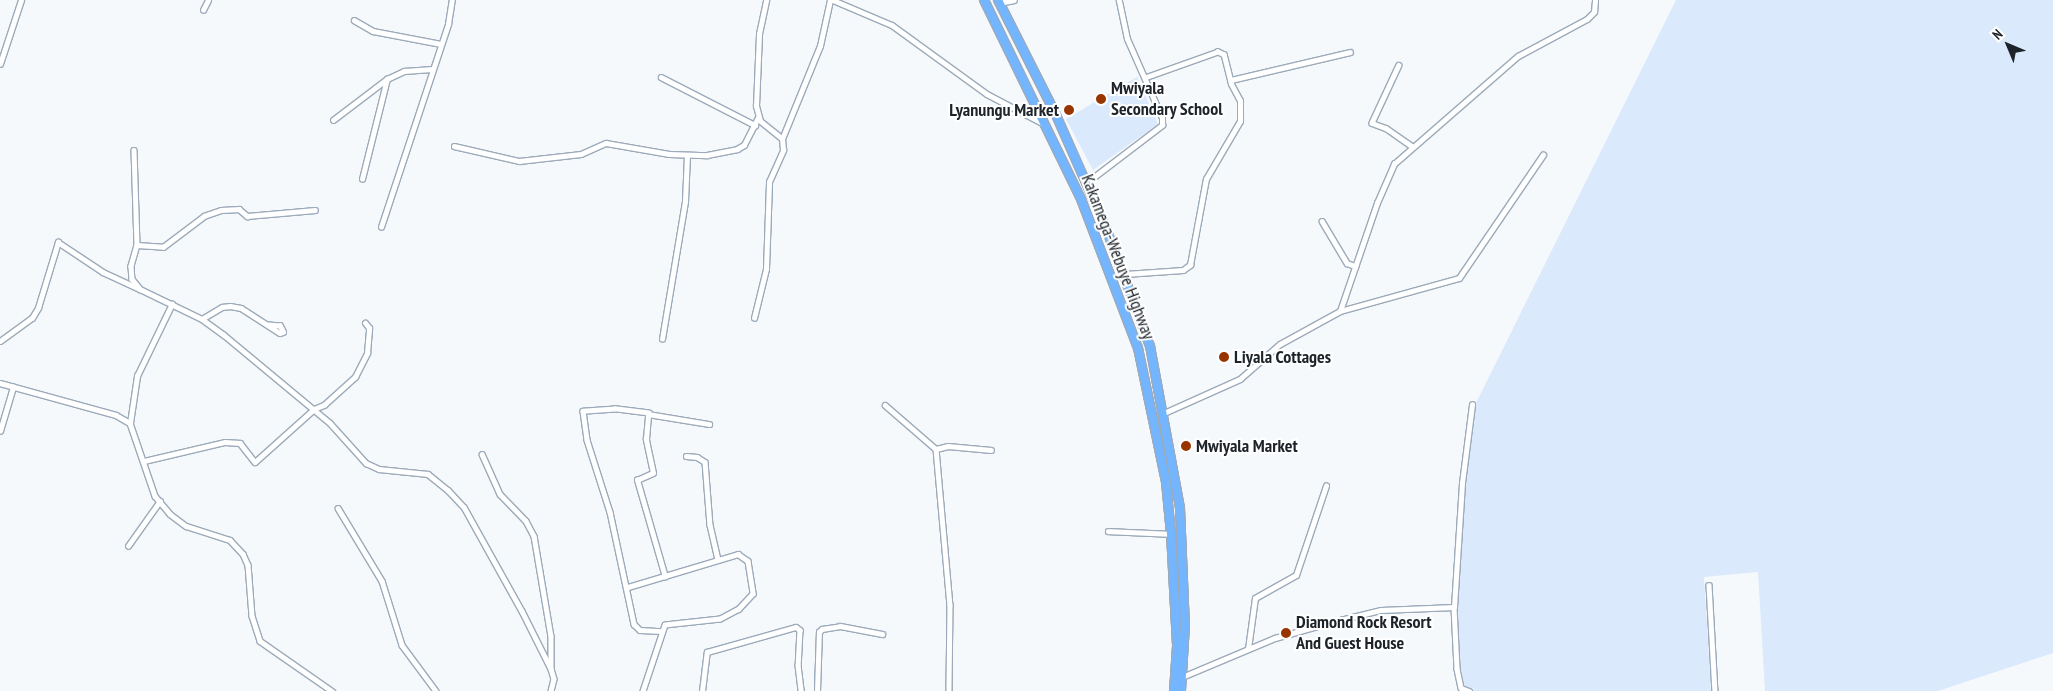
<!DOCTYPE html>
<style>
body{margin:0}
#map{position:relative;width:2053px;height:691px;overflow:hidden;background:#f6f9fc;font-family:"PT Sans Narrow",sans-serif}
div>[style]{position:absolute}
.green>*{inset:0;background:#dae9fb}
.roads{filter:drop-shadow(1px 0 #9caaba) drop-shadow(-1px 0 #9caaba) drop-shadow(0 1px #9caaba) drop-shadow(0 -1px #9caaba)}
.street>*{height:4.5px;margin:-2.25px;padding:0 2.25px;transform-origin:2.25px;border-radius:2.25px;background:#fff}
.highway>*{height:8px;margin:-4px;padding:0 4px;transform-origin:4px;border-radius:4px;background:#73b6ff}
.dots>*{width:14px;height:14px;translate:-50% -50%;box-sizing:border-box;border:2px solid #fff;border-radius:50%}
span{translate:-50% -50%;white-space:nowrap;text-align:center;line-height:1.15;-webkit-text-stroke:4px #fff;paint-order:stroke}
.poi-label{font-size:18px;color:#1d2329;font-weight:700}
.left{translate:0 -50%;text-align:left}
.right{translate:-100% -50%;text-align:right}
.street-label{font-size:18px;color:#1d2329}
.north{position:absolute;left:1983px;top:20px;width:50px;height:50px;-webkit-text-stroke:4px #fff;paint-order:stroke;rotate:315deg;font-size:14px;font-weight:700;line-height:20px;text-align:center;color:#1d2329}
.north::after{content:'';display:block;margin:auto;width:18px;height:22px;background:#1d2329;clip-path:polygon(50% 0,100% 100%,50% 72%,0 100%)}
</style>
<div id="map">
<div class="green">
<i style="clip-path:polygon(1676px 0,2053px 0,2053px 653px,1938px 691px,1765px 691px,1758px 572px,1704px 577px,1711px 691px,1474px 691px,1474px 688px,1460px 691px,1454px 670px,1454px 580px,1469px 432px,1476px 403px)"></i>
<i style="clip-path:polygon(1137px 77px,1158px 124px,1093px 170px,1066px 119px)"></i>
</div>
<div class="roads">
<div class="street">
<i style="left:833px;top:0;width:64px;rotate:23deg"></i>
<i style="left:892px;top:25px;width:117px;rotate:36deg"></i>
<i style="left:987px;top:94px;width:67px;rotate:27.7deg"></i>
<i style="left:999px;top:3px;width:15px;rotate:-11deg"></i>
<i style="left:203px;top:10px;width:11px;rotate:-63deg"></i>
<i style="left:354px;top:20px;width:22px;rotate:30deg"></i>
<i style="left:373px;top:31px;width:69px;rotate:10.8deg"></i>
<i style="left:0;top:64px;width:67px;rotate:-71.8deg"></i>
<i style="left:1399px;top:65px;width:64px;rotate:115deg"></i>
<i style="left:1372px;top:123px;width:15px;rotate:20deg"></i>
<i style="left:1386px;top:128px;width:32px;rotate:35deg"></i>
<i style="left:661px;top:77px;width:106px;rotate:27.1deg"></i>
<i style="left:1231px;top:80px;width:122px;rotate:-13.2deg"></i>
<i style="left:333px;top:120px;width:68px;rotate:-37.2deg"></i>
<i style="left:782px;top:139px;width:100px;rotate:-67.8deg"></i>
<i style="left:820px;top:46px;width:47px;rotate:-77.7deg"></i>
<i style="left:454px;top:146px;width:67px;rotate:13deg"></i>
<i style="left:519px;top:161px;width:62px;rotate:-6.4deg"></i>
<i style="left:581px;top:154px;width:27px;rotate:-24deg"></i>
<i style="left:606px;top:143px;width:64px;rotate:9.9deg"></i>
<i style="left:669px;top:154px;width:38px;rotate:2deg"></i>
<i style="left:707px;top:155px;width:31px;rotate:-11deg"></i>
<i style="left:737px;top:149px;width:8px;rotate:-30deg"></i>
<i style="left:744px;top:145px;width:30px;rotate:-63deg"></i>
<i style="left:134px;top:150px;width:95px;rotate:88.2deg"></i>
<i style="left:137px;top:245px;width:22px;rotate:106deg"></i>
<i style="left:131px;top:266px;width:13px;rotate:86deg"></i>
<i style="left:132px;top:279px;width:13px;rotate:51deg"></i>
<i style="left:140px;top:289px;width:69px;rotate:25.8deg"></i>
<i style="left:202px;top:319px;width:27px;rotate:36deg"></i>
<i style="left:224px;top:335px;width:138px;rotate:39.7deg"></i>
<i style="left:330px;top:423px;width:54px;rotate:48deg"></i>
<i style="left:366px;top:463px;width:14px;rotate:25deg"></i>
<i style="left:379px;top:469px;width:49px;rotate:5.8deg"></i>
<i style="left:428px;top:474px;width:26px;rotate:39deg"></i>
<i style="left:448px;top:490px;width:23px;rotate:47deg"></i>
<i style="left:464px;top:507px;width:119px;rotate:60.9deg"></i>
<i style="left:522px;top:611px;width:65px;rotate:63.4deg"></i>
<i style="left:551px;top:669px;width:10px;rotate:73deg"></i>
<i style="left:554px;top:679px;width:12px;rotate:104deg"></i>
<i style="left:362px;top:179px;width:103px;rotate:-76deg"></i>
<i style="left:387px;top:79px;width:19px;rotate:-25deg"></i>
<i style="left:404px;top:71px;width:28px;rotate:-4deg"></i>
<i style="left:1086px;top:183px;width:96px;rotate:-37.3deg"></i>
<i style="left:1162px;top:125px;width:7px;rotate:-90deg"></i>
<i style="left:1162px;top:118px;width:86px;rotate:-113.9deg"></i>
<i style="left:1127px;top:39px;width:40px;rotate:-102deg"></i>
<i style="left:1322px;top:221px;width:49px;rotate:59.2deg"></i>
<i style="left:1347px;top:263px;width:9px;rotate:21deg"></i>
<i style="left:381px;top:227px;width:214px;rotate:-71.7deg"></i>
<i style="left:448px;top:24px;width:24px;rotate:-81deg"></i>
<i style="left:137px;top:245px;width:26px;rotate:4deg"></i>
<i style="left:163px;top:247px;width:51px;rotate:-37.1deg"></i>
<i style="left:204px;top:216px;width:18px;rotate:-19deg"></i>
<i style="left:221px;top:210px;width:18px;rotate:-3deg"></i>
<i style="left:239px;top:209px;width:11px;rotate:41deg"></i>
<i style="left:247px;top:216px;width:68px;rotate:-5deg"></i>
<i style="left:1125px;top:274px;width:58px;rotate:-3.9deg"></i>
<i style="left:1183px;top:270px;width:9px;rotate:-36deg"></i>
<i style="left:1190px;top:265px;width:87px;rotate:-79.5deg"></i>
<i style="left:1206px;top:179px;width:67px;rotate:-59.6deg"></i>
<i style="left:1240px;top:121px;width:20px;rotate:-90deg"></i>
<i style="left:1240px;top:101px;width:19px;rotate:-118deg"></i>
<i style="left:1231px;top:84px;width:30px;rotate:-104deg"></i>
<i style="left:1224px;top:55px;width:7px;rotate:-153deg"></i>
<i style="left:1218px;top:52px;width:77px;rotate:160.4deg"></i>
<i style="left:1340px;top:311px;width:114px;rotate:-71.1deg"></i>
<i style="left:1377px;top:203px;width:43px;rotate:-66.4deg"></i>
<i style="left:1394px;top:164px;width:164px;rotate:-41.1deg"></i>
<i style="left:1518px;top:56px;width:78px;rotate:-28.2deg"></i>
<i style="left:1587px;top:19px;width:10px;rotate:-45deg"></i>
<i style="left:1594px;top:12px;width:12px;rotate:-85deg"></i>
<i style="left:754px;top:318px;width:50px;rotate:-76.2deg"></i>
<i style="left:766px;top:269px;width:87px;rotate:-88deg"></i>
<i style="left:769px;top:182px;width:35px;rotate:-66deg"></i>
<i style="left:783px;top:150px;width:11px;rotate:-95deg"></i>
<i style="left:782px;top:139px;width:28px;rotate:-141deg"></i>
<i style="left:760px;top:121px;width:16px;rotate:-105deg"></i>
<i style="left:756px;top:106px;width:72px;rotate:-87.6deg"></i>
<i style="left:759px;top:34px;width:35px;rotate:-78deg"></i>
<i style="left:202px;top:319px;width:23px;rotate:-31deg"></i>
<i style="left:222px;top:307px;width:8px;rotate:-7deg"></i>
<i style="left:230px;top:306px;width:11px;rotate:10deg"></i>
<i style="left:241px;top:308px;width:46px;rotate:32.7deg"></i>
<i style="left:280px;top:333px;width:3px;rotate:-18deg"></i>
<i style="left:283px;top:332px;width:7px;rotate:-117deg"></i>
<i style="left:280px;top:326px;width:11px;rotate:-175deg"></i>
<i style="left:662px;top:339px;width:140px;rotate:-80.5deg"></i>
<i style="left:685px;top:201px;width:45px;rotate:-87.5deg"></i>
<i style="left:0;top:341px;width:39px;rotate:-36deg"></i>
<i style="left:32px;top:318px;width:12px;rotate:-59deg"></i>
<i style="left:38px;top:308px;width:69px;rotate:-73.1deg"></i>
<i style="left:58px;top:242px;width:54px;rotate:33.7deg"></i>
<i style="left:103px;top:272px;width:40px;rotate:25deg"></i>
<i style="left:0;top:383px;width:120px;rotate:15.4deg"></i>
<i style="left:116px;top:415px;width:16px;rotate:30deg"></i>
<i style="left:130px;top:423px;width:77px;rotate:71.1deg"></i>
<i style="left:155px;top:496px;width:23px;rotate:50deg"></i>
<i style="left:170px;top:514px;width:20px;rotate:37deg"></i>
<i style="left:186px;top:526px;width:46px;rotate:17.7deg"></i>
<i style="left:230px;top:540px;width:19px;rotate:47deg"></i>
<i style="left:243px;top:554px;width:12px;rotate:66deg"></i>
<i style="left:248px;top:565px;width:51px;rotate:85.5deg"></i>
<i style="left:252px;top:616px;width:26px;rotate:72deg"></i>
<i style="left:260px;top:641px;width:88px;rotate:34.8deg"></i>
<i style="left:885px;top:405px;width:67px;rotate:40.8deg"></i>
<i style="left:936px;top:449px;width:12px;rotate:-14deg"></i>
<i style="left:948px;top:446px;width:43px;rotate:5.3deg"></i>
<i style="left:649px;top:413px;width:34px;rotate:-173deg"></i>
<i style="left:615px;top:409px;width:32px;rotate:176deg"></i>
<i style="left:583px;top:411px;width:29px;rotate:82deg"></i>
<i style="left:587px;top:440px;width:76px;rotate:72.3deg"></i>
<i style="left:610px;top:512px;width:115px;rotate:77.9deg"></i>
<i style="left:634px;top:624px;width:8px;rotate:45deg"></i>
<i style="left:640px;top:630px;width:21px;rotate:3deg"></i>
<i style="left:1164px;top:413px;width:83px;rotate:-24.1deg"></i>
<i style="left:1240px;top:379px;width:53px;rotate:-41.2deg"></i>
<i style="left:1280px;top:344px;width:68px;rotate:-28.8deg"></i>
<i style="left:1340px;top:311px;width:123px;rotate:-15.5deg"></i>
<i style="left:1459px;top:278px;width:149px;rotate:-55.7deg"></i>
<i style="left:130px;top:423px;width:48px;rotate:-81.5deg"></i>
<i style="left:137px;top:376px;width:80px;rotate:-64.1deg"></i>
<i style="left:0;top:431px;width:46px;rotate:-73.5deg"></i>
<i style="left:936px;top:449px;width:157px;rotate:84.9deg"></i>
<i style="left:950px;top:605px;width:86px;rotate:90.7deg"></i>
<i style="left:482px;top:454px;width:44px;rotate:65.8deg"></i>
<i style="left:500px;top:494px;width:37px;rotate:46deg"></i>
<i style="left:526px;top:521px;width:17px;rotate:62deg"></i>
<i style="left:534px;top:536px;width:101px;rotate:80.4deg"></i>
<i style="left:551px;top:636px;width:31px;rotate:90deg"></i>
<i style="left:686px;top:456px;width:11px;rotate:5deg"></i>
<i style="left:697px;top:457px;width:9px;rotate:32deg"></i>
<i style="left:705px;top:462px;width:63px;rotate:85.5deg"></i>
<i style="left:710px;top:525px;width:35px;rotate:77deg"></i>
<i style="left:144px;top:461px;width:83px;rotate:-13.2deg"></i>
<i style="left:225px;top:442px;width:15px;rotate:4deg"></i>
<i style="left:240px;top:443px;width:24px;rotate:52deg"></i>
<i style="left:255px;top:462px;width:79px;rotate:-41.9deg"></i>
<i style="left:314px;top:409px;width:11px;rotate:-22deg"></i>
<i style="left:324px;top:405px;width:42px;rotate:-42.1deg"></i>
<i style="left:355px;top:377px;width:27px;rotate:-63deg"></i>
<i style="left:367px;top:353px;width:25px;rotate:-85deg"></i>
<i style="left:369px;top:328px;width:6px;rotate:-129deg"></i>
<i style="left:338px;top:508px;width:85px;rotate:58.9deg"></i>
<i style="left:382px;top:581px;width:67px;rotate:72.6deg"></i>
<i style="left:402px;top:645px;width:57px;rotate:53.5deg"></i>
<i style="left:1108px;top:531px;width:63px;rotate:2.7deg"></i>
<i style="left:128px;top:546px;width:55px;rotate:-54.6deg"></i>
<i style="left:665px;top:577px;width:101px;rotate:-106.1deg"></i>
<i style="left:637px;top:480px;width:17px;rotate:-24deg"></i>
<i style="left:653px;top:473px;width:35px;rotate:-102deg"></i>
<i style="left:646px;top:439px;width:25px;rotate:-85deg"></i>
<i style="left:648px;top:414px;width:62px;rotate:9.3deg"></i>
<i style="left:1709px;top:585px;width:106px;rotate:86.8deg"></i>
<i style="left:628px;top:587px;width:115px;rotate:-16.7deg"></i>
<i style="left:738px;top:554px;width:12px;rotate:35deg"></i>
<i style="left:748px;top:561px;width:33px;rotate:81deg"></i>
<i style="left:753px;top:594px;width:21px;rotate:133deg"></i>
<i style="left:739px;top:609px;width:21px;rotate:152deg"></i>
<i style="left:720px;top:619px;width:55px;rotate:173.8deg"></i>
<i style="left:665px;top:625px;width:70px;rotate:108.4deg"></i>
<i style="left:1454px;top:607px;width:62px;rotate:87.2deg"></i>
<i style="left:1457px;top:669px;width:19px;rotate:78deg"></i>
<i style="left:1461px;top:688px;width:9px;rotate:21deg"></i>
<i style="left:1248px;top:649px;width:51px;rotate:-82.2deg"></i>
<i style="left:1255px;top:598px;width:47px;rotate:-29.3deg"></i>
<i style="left:1296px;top:575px;width:94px;rotate:-71.4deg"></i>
<i style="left:1182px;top:677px;width:101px;rotate:-22.8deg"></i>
<i style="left:1275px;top:638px;width:59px;rotate:-15.7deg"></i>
<i style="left:1332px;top:622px;width:50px;rotate:-13.8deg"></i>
<i style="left:1381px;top:610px;width:73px;rotate:-2.4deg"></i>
<i style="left:1454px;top:607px;width:124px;rotate:-86.3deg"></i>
<i style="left:1462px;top:483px;width:79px;rotate:-82.7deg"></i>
<i style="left:702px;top:691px;width:39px;rotate:-83deg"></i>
<i style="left:707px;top:652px;width:92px;rotate:-15.7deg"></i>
<i style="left:796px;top:627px;width:5px;rotate:37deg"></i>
<i style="left:800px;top:630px;width:35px;rotate:93deg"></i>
<i style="left:798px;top:665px;width:26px;rotate:83deg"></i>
<i style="left:817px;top:691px;width:59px;rotate:-88.1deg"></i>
<i style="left:819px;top:632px;width:4px;rotate:-45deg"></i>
<i style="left:822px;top:629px;width:18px;rotate:-9deg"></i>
<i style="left:840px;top:626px;width:43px;rotate:10.8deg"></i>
</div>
<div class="highway">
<i style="left:984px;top:0;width:221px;rotate:64deg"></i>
<i style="left:1081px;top:199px;width:160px;rotate:69.1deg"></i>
<i style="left:1138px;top:348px;width:137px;rotate:78.2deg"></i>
<i style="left:1166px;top:482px;width:52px;rotate:84.5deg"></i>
<i style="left:1171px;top:534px;width:112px;rotate:86.9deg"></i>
<i style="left:1177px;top:646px;width:45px;rotate:93.8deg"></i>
<i style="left:998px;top:0;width:129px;rotate:63.2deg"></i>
<i style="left:1056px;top:115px;width:124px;rotate:66.1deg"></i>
<i style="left:1106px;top:228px;width:126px;rotate:69.6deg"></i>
<i style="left:1150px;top:346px;width:165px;rotate:79.5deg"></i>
<i style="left:1180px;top:508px;width:117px;rotate:87.6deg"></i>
<i style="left:1185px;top:625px;width:66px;rotate:93.5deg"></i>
</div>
</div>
<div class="dots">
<i style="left:1101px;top:99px;background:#983400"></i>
<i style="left:1069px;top:110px;background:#983400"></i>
<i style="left:1224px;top:357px;background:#983400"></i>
<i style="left:1186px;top:446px;background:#983400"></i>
<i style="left:1286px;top:633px;background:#983400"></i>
</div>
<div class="poi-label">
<span class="left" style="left:1111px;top:99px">Mwiyala<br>Secondary School</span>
<span class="right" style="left:1059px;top:110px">Lyanungu Market</span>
<span class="left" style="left:1234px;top:357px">Liyala Cottages</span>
<span class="left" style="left:1196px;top:446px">Mwiyala Market</span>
<span class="left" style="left:1296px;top:633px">Diamond Rock Resort<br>And Guest House</span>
</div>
<div class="street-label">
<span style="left:1118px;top:257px;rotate:69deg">Kakamega-Webuye Highway</span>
</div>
<div class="north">N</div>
</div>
